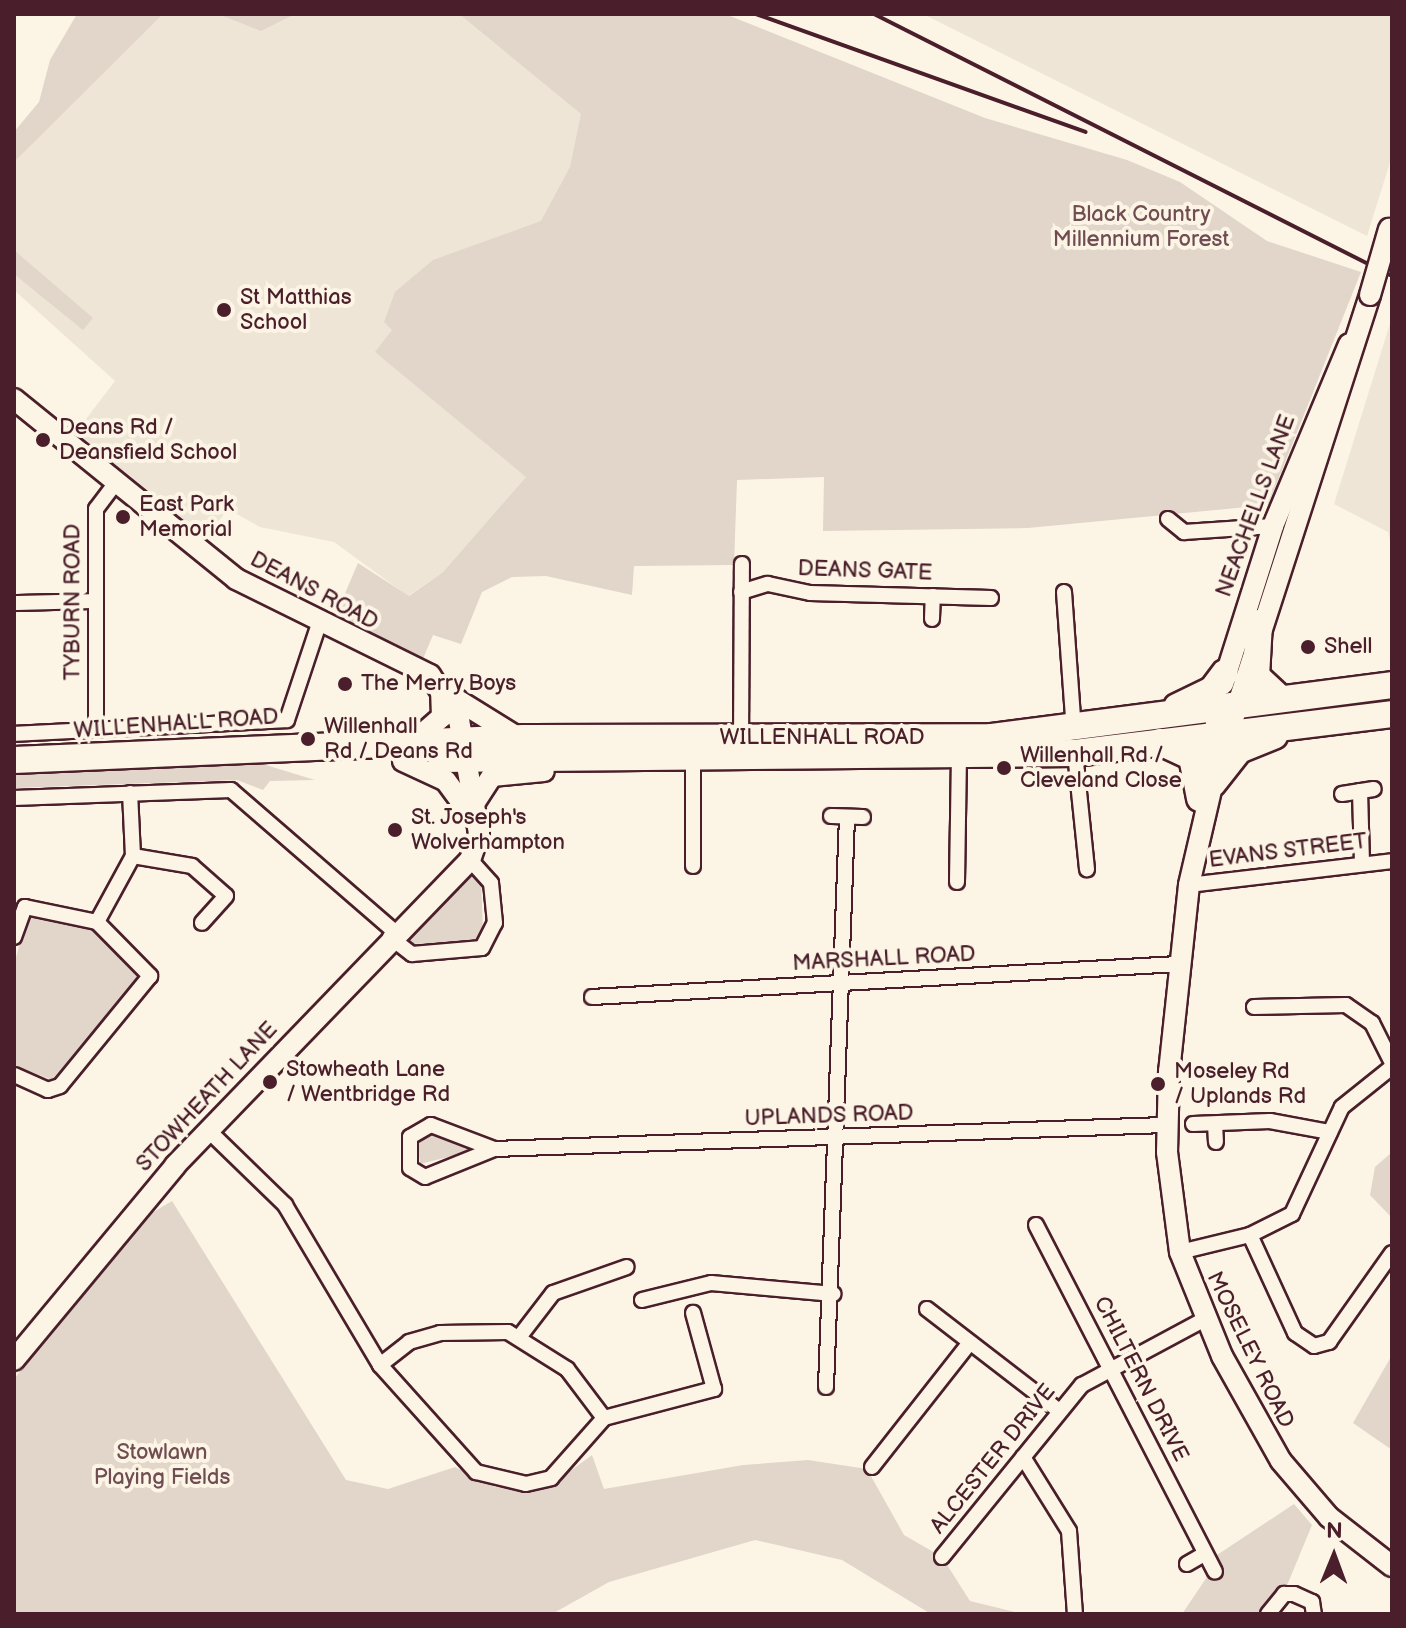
<!DOCTYPE html>
<style>
body{margin:0}
#map{position:relative;width:1406px;height:1628px;overflow:hidden;background:#fcf5e5;font-family:"Balsamiq Sans",sans-serif}
div>[style]{position:absolute}
.built>*{inset:0;background:#eee5d7}
.green>*{inset:0;background:#e2d5ca}
.roads{filter:drop-shadow(2px 0 #4a1f2b) drop-shadow(-2px 0 #4a1f2b) drop-shadow(0 2px #4a1f2b) drop-shadow(0 -2px #4a1f2b)}
.street>*{height:14px;margin:-7px;padding:0 7px;transform-origin:7px;border-radius:7px;background:#fcf5e5}
.secondary>*{height:20px;margin:-10px;padding:0 10px;transform-origin:10px;border-radius:10px;background:#fcf5e5}
.highway>*{height:26px;margin:-13px;padding:0 13px;transform-origin:13px;border-radius:13px;background:#fcf5e5}
.rail>*{height:4px;margin:-2px;padding:0 2px;transform-origin:2px;border-radius:2px;background:#4a1f2b}
.bridges{filter:drop-shadow(2px 0 #4a1f2b) drop-shadow(-2px 0 #4a1f2b) drop-shadow(0 2px #4a1f2b) drop-shadow(0 -2px #4a1f2b)}
.secondary-bridge>*{height:20px;margin:-10px;padding:0 10px;transform-origin:10px;border-radius:10px;background:#fcf5e5}
.dots>*{width:22px;height:22px;translate:-50% -50%;box-sizing:border-box;border:4px solid #fcf5e5;border-radius:50%}
span{translate:-50% -50%;white-space:nowrap;text-align:center;line-height:1.15;-webkit-text-stroke:8px #fcf5e5;paint-order:stroke}
.park-label{font-size:22px;color:#704c53}
.poi-label{font-size:22px;color:#4a1f2b}
.left{translate:0 -50%;text-align:left}
.street-label{font-size:22px;color:#4a1f2b}
.frame{position:absolute;inset:0;border:16px solid #4a1f2b;pointer-events:none}
.north{position:absolute;left:1294px;top:1516px;width:80px;height:80px;-webkit-text-stroke:6px #fcf5e5;paint-order:stroke;rotate:1deg;font-size:22px;font-weight:700;line-height:32px;text-align:center;color:#4a1f2b}
.north::after{content:'';display:block;margin:auto;width:28px;height:36px;background:#4a1f2b;clip-path:polygon(50% 0,100% 100%,50% 72%,0 100%)}
</style>
<div id="map">
<div class="built">
<i style="clip-path:polygon(114px 14px,459px 14px,619px 145px,526px 477px,443px 572px,408px 596px,334px 542px,260px 527px,228px 509px,202px 543px,73px 436px,115px 381px,14px 290px,14px 132px)"></i>
<i style="clip-path:polygon(923px 14px,1392px 14px,1392px 156px,1367px 236px)"></i>
<i style="clip-path:polygon(1392px 317px,1392px 549px,1388px 532px,1334px 504px)"></i>
</div>
<div class="green">
<i style="clip-path:polygon(77px 14px,163px 14px,14px 162px,14px 132px,39px 102px,50px 60px)"></i>
<i style="clip-path:polygon(218px 14px,295px 14px,261px 31px)"></i>
<i style="clip-path:polygon(459px 14px,725px 14px,985px 118px,1127px 160px,1180px 182px,1267px 241px,1361px 272px,1268px 505px,1028px 528px,823px 531px,824px 477px,737px 480px,734px 565px,634px 566px,632px 595px,546px 576px,512px 577px,482px 592px,461px 644px,433px 635px,422px 661px,334px 619px,358px 563px,409px 596px,443px 572px,526px 477px,375px 352px,392px 330px,384px 322px,395px 292px,433px 260px,541px 221px,570px 167px,581px 114px)"></i>
<i style="clip-path:polygon(14px 250px,93px 318px,83px 330px,14px 274px)"></i>
<i style="clip-path:polygon(256px 762px,315px 780px,270px 781px,263px 790px,237px 780px,14px 788px,14px 772px)"></i>
<i style="clip-path:polygon(469px 870px,481px 874px,483px 935px,473px 943px,405px 944px)"></i>
<i style="clip-path:polygon(35px 914px,94px 928px,137px 968px,140px 979px,52px 1080px,14px 1065px,14px 965px,25px 924px)"></i>
<i style="clip-path:polygon(433px 1132px,476px 1150px,420px 1164px,417px 1140px)"></i>
<i style="clip-path:polygon(1392px 1152px,1392px 1218px,1370px 1195px,1375px 1167px)"></i>
<i style="clip-path:polygon(172px 1201px,346px 1480px,388px 1489px,455px 1467px,495px 1487px,524px 1490px,554px 1483px,592px 1455px,604px 1489px,743px 1465px,808px 1460px,867px 1469px,904px 1535px,942px 1557px,970px 1601px,1023px 1614px,931px 1614px,842px 1560px,755px 1540px,609px 1582px,552px 1614px,14px 1614px,14px 1379px,145px 1217px)"></i>
<i style="clip-path:polygon(1392px 1355px,1392px 1450px,1353px 1423px)"></i>
<i style="clip-path:polygon(1294px 1504px,1312px 1525px,1288px 1583px,1262px 1614px,1182px 1614px,1207px 1577px,1222px 1569px,1217px 1555px)"></i>
</div>
<div class="roads">
<div class="street">
<i style="left:1168px;top:519px;width:21px;rotate:39deg"></i>
<i style="left:1184px;top:532px;width:89px;rotate:-3.9deg"></i>
<i style="left:741px;top:592px;width:28px;rotate:-17deg"></i>
<i style="left:768px;top:584px;width:43px;rotate:12.1deg"></i>
<i style="left:810px;top:593px;width:181px;rotate:1.6deg"></i>
<i style="left:1064px;top:592px;width:139px;rotate:85.9deg"></i>
<i style="left:14px;top:603px;width:80px;rotate:-1.4deg"></i>
<i style="left:932px;top:619px;width:23px;rotate:-88deg"></i>
<i style="left:96px;top:730px;width:221px;rotate:-90deg"></i>
<i style="left:96px;top:509px;width:34px;rotate:-53deg"></i>
<i style="left:14px;top:734px;width:273px;rotate:-2.9deg"></i>
<i style="left:287px;top:720px;width:101px;rotate:-71.6deg"></i>
<i style="left:741px;top:743px;width:179px;rotate:-89.7deg"></i>
<i style="left:1075px;top:753px;width:117px;rotate:84.1deg"></i>
<i style="left:1360px;top:791px;width:73px;rotate:88.4deg"></i>
<i style="left:1342px;top:794px;width:32px;rotate:-9deg"></i>
<i style="left:14px;top:798px;width:217px;rotate:-2.1deg"></i>
<i style="left:231px;top:790px;width:217px;rotate:40.9deg"></i>
<i style="left:831px;top:816px;width:32px;rotate:2deg"></i>
<i style="left:133px;top:856px;width:60px;rotate:9.6deg"></i>
<i style="left:192px;top:866px;width:45px;rotate:41.4deg"></i>
<i style="left:226px;top:896px;width:36px;rotate:132deg"></i>
<i style="left:693px;top:866px;width:108px;rotate:-90deg"></i>
<i style="left:957px;top:882px;width:124px;rotate:-89.1deg"></i>
<i style="left:1189px;top:885px;width:204px;rotate:-6.7deg"></i>
<i style="left:97px;top:922px;width:75px;rotate:-61.4deg"></i>
<i style="left:133px;top:856px;width:63px;rotate:-92.7deg"></i>
<i style="left:14px;top:937px;width:32px;rotate:-70deg"></i>
<i style="left:25px;top:907px;width:74px;rotate:11.8deg"></i>
<i style="left:97px;top:922px;width:76px;rotate:45.5deg"></i>
<i style="left:150px;top:976px;width:142px;rotate:129.3deg"></i>
<i style="left:60px;top:1086px;width:13px;rotate:162deg"></i>
<i style="left:48px;top:1090px;width:37px;rotate:-156deg"></i>
<i style="left:390px;top:937px;width:28px;rotate:38deg"></i>
<i style="left:412px;top:954px;width:70px;rotate:-4.9deg"></i>
<i style="left:482px;top:948px;width:28px;rotate:-63deg"></i>
<i style="left:495px;top:923px;width:40px;rotate:-95.7deg"></i>
<i style="left:491px;top:883px;width:31px;rotate:-132deg"></i>
<i style="left:592px;top:997px;width:588px;rotate:-3.22deg"></i>
<i style="left:1254px;top:1007px;width:92px;rotate:-1.2deg"></i>
<i style="left:1346px;top:1005px;width:32px;rotate:35deg"></i>
<i style="left:1372px;top:1023px;width:45px;rotate:63.4deg"></i>
<i style="left:1193px;top:1124px;width:77px;rotate:-2.2deg"></i>
<i style="left:1270px;top:1121px;width:61px;rotate:10.4deg"></i>
<i style="left:1215px;top:1124px;width:18px;rotate:87deg"></i>
<i style="left:210px;top:1132px;width:105px;rotate:44.2deg"></i>
<i style="left:285px;top:1205px;width:186px;rotate:59.3deg"></i>
<i style="left:380px;top:1365px;width:144px;rotate:48.1deg"></i>
<i style="left:476px;top:1472px;width:51px;rotate:13.5deg"></i>
<i style="left:526px;top:1484px;width:26px;rotate:-13deg"></i>
<i style="left:551px;top:1478px;width:80px;rotate:-48.5deg"></i>
<i style="left:494px;top:1149px;width:74px;rotate:157.9deg"></i>
<i style="left:425px;top:1177px;width:17px;rotate:-149deg"></i>
<i style="left:410px;top:1168px;width:31px;rotate:-90deg"></i>
<i style="left:410px;top:1137px;width:24px;rotate:-30deg"></i>
<i style="left:431px;top:1125px;width:67px;rotate:20.9deg"></i>
<i style="left:494px;top:1149px;width:672px;rotate:-2.05deg"></i>
<i style="left:1036px;top:1225px;width:390px;rotate:62.7deg"></i>
<i style="left:1250px;top:1235px;width:108px;rotate:65.3deg"></i>
<i style="left:1295px;top:1333px;width:23px;rotate:34deg"></i>
<i style="left:1314px;top:1346px;width:16px;rotate:-15deg"></i>
<i style="left:1329px;top:1342px;width:109px;rotate:-54.7deg"></i>
<i style="left:1180px;top:1252px;width:72px;rotate:-13.7deg"></i>
<i style="left:1250px;top:1235px;width:47px;rotate:-26.6deg"></i>
<i style="left:1292px;top:1214px;width:118px;rotate:-65deg"></i>
<i style="left:1342px;top:1107px;width:64px;rotate:-38.7deg"></i>
<i style="left:642px;top:1300px;width:71px;rotate:-13.8deg"></i>
<i style="left:711px;top:1283px;width:123px;rotate:5.1deg"></i>
<i style="left:927px;top:1309px;width:165px;rotate:37.6deg"></i>
<i style="left:520px;top:1336px;width:54px;rotate:-52.5deg"></i>
<i style="left:553px;top:1293px;width:78px;rotate:-19.4deg"></i>
<i style="left:380px;top:1365px;width:37px;rotate:-38deg"></i>
<i style="left:409px;top:1342px;width:32px;rotate:-16deg"></i>
<i style="left:440px;top:1333px;width:68px;rotate:-0.8deg"></i>
<i style="left:508px;top:1332px;width:70px;rotate:32.1deg"></i>
<i style="left:567px;top:1369px;width:61px;rotate:52.9deg"></i>
<i style="left:604px;top:1418px;width:114px;rotate:-14.8deg"></i>
<i style="left:714px;top:1389px;width:79px;rotate:-105.4deg"></i>
<i style="left:826px;top:1387px;width:570px;rotate:-87.89deg"></i>
<i style="left:1023px;top:1457px;width:87px;rotate:58.1deg"></i>
<i style="left:1069px;top:1531px;width:83px;rotate:85.9deg"></i>
<i style="left:872px;top:1467px;width:155px;rotate:-51.8deg"></i>
<i style="left:942px;top:1557px;width:222px;rotate:-50.9deg"></i>
<i style="left:1082px;top:1385px;width:140px;rotate:-28.2deg"></i>
<i style="left:1187px;top:1564px;width:20px;rotate:-30deg"></i>
<i style="left:1268px;top:1614px;width:26px;rotate:-51deg"></i>
<i style="left:1284px;top:1594px;width:10px"></i>
<i style="left:1294px;top:1594px;width:20px;rotate:24deg"></i>
<i style="left:1312px;top:1602px;width:12px;rotate:81deg"></i>
</div>
<div class="secondary">
<i style="left:14px;top:399px;width:286px;rotate:39deg"></i>
<i style="left:236px;top:579px;width:216px;rotate:26.3deg"></i>
<i style="left:430px;top:675px;width:54px;rotate:57.2deg"></i>
<i style="left:459px;top:720px;width:116px;rotate:80deg"></i>
<i style="left:479px;top:834px;width:28px;rotate:109deg"></i>
<i style="left:470px;top:860px;width:425px;rotate:134deg"></i>
<i style="left:175px;top:1166px;width:252px;rotate:129.7deg"></i>
<i style="left:1223px;top:684px;width:166px;rotate:-72.4deg"></i>
<i style="left:1273px;top:526px;width:197px;rotate:-67.3deg"></i>
<i style="left:451px;top:696px;width:74px;rotate:31.8deg"></i>
<i style="left:413px;top:742px;width:38px;rotate:-41deg"></i>
<i style="left:442px;top:717px;width:25px;rotate:-92deg"></i>
<i style="left:1224px;top:747px;width:475px;rotate:-72.1deg"></i>
<i style="left:403px;top:761px;width:47px;rotate:24.9deg"></i>
<i style="left:446px;top:781px;width:29px;rotate:54deg"></i>
<i style="left:1212px;top:786px;width:102px;rotate:103.1deg"></i>
<i style="left:1189px;top:885px;width:187px;rotate:96.1deg"></i>
<i style="left:1169px;top:1071px;width:81px;rotate:91.4deg"></i>
<i style="left:1167px;top:1152px;width:101px;rotate:82.6deg"></i>
<i style="left:1180px;top:1252px;width:112px;rotate:68deg"></i>
<i style="left:1222px;top:1356px;width:120px;rotate:60.7deg"></i>
<i style="left:1281px;top:1461px;width:74px;rotate:49.4deg"></i>
<i style="left:1329px;top:1517px;width:80px;rotate:37.9deg"></i>
<i style="left:1201px;top:790px;width:68px;rotate:-77.2deg"></i>
<i style="left:475px;top:802px;width:31px;rotate:-57deg"></i>
<i style="left:492px;top:776px;width:52px;rotate:-5.5deg"></i>
</div>
<div class="highway">
<i style="left:1259px;top:623px;width:53px;rotate:93.2deg"></i>
<i style="left:1256px;top:676px;width:33px;rotate:43deg"></i>
<i style="left:1177px;top:707px;width:39px;rotate:-26deg"></i>
<i style="left:1212px;top:690px;width:21px;rotate:-53deg"></i>
<i style="left:1160px;top:742px;width:35px;rotate:25deg"></i>
<i style="left:1192px;top:757px;width:42px;rotate:79deg"></i>
<i style="left:441px;top:759px;width:634px;rotate:-0.54deg"></i>
<i style="left:1075px;top:753px;width:319px;rotate:-7deg"></i>
<i style="left:14px;top:760px;width:511px;rotate:-2.47deg"></i>
<i style="left:525px;top:738px;width:467px;rotate:-0.1deg"></i>
<i style="left:992px;top:737px;width:403px;rotate:-7.4deg"></i>
<i style="left:1213px;top:783px;width:42px;rotate:-51.8deg"></i>
<i style="left:1239px;top:750px;width:38px;rotate:-22deg"></i>
</div>
</div>
<div class="rail">
<i style="left:756px;top:14px;width:350px;rotate:19.7deg"></i>
<i style="left:874px;top:14px;width:580px;rotate:26.83deg"></i>
</div>
<div class="bridges">
<div class="secondary-bridge">
<i style="left:1370px;top:295px;width:69px;rotate:-73.9deg"></i>
</div>
</div>
<div class="dots">
<i style="left:224px;top:310px;background:#4a1f2b"></i>
<i style="left:43px;top:440px;background:#4a1f2b"></i>
<i style="left:123px;top:517px;background:#4a1f2b"></i>
<i style="left:1308px;top:647px;background:#4a1f2b"></i>
<i style="left:345px;top:684px;background:#4a1f2b"></i>
<i style="left:308px;top:739px;background:#4a1f2b"></i>
<i style="left:1004px;top:768px;background:#4a1f2b"></i>
<i style="left:395px;top:830px;background:#4a1f2b"></i>
<i style="left:270px;top:1082px;background:#4a1f2b"></i>
<i style="left:1158px;top:1084px;background:#4a1f2b"></i>
</div>
<div class="park-label">
<span style="left:1141px;top:227px">Black Country<br>Millennium Forest</span>
<span style="left:162px;top:1465px">Stowlawn<br>Playing Fields</span>
</div>
<div class="poi-label">
<span class="left" style="left:240px;top:310px">St Matthias<br>School</span>
<span class="left" style="left:59px;top:440px">Deans Rd /<br>Deansfield School</span>
<span class="left" style="left:139px;top:517px">East Park<br>Memorial</span>
<span class="left" style="left:1324px;top:647px">Shell</span>
<span class="left" style="left:361px;top:684px">The Merry Boys</span>
<span class="left" style="left:324px;top:739px">Willenhall<br>Rd / Deans Rd</span>
<span class="left" style="left:1020px;top:768px">Willenhall Rd /<br>Cleveland Close</span>
<span class="left" style="left:411px;top:830px">St. Joseph's<br>Wolverhampton</span>
<span class="left" style="left:286px;top:1082px">Stowheath Lane<br>/ Wentbridge Rd</span>
<span class="left" style="left:1174px;top:1084px">Moseley Rd<br>/ Uplands Rd</span>
</div>
<div class="street-label">
<span style="left:1256px;top:506px;rotate:-70deg">NEACHELLS LANE</span>
<span style="left:865px;top:571px;rotate:2deg">DEANS GATE</span>
<span style="left:314px;top:591px;rotate:28deg">DEANS ROAD</span>
<span style="left:73px;top:602px;rotate:-90deg">TYBURN ROAD</span>
<span style="left:176px;top:724px;rotate:-4deg">WILLENHALL ROAD</span>
<span style="left:822px;top:738px">WILLENHALL ROAD</span>
<span style="left:1288px;top:851px;rotate:-7deg">EVANS STREET</span>
<span style="left:884px;top:959px;rotate:-3deg">MARSHALL ROAD</span>
<span style="left:207px;top:1097px;rotate:-47deg">STOWHEATH LANE</span>
<span style="left:829px;top:1116px;rotate:-2deg">UPLANDS ROAD</span>
<span style="left:1250px;top:1350px;rotate:64deg">MOSELEY ROAD</span>
<span style="left:1141px;top:1379px;rotate:63deg">CHILTERN DRIVE</span>
<span style="left:993px;top:1459px;rotate:-51deg">ALCESTER DRIVE</span>
</div>
<div class="frame"></div>
<div class="north">N</div>
</div>
